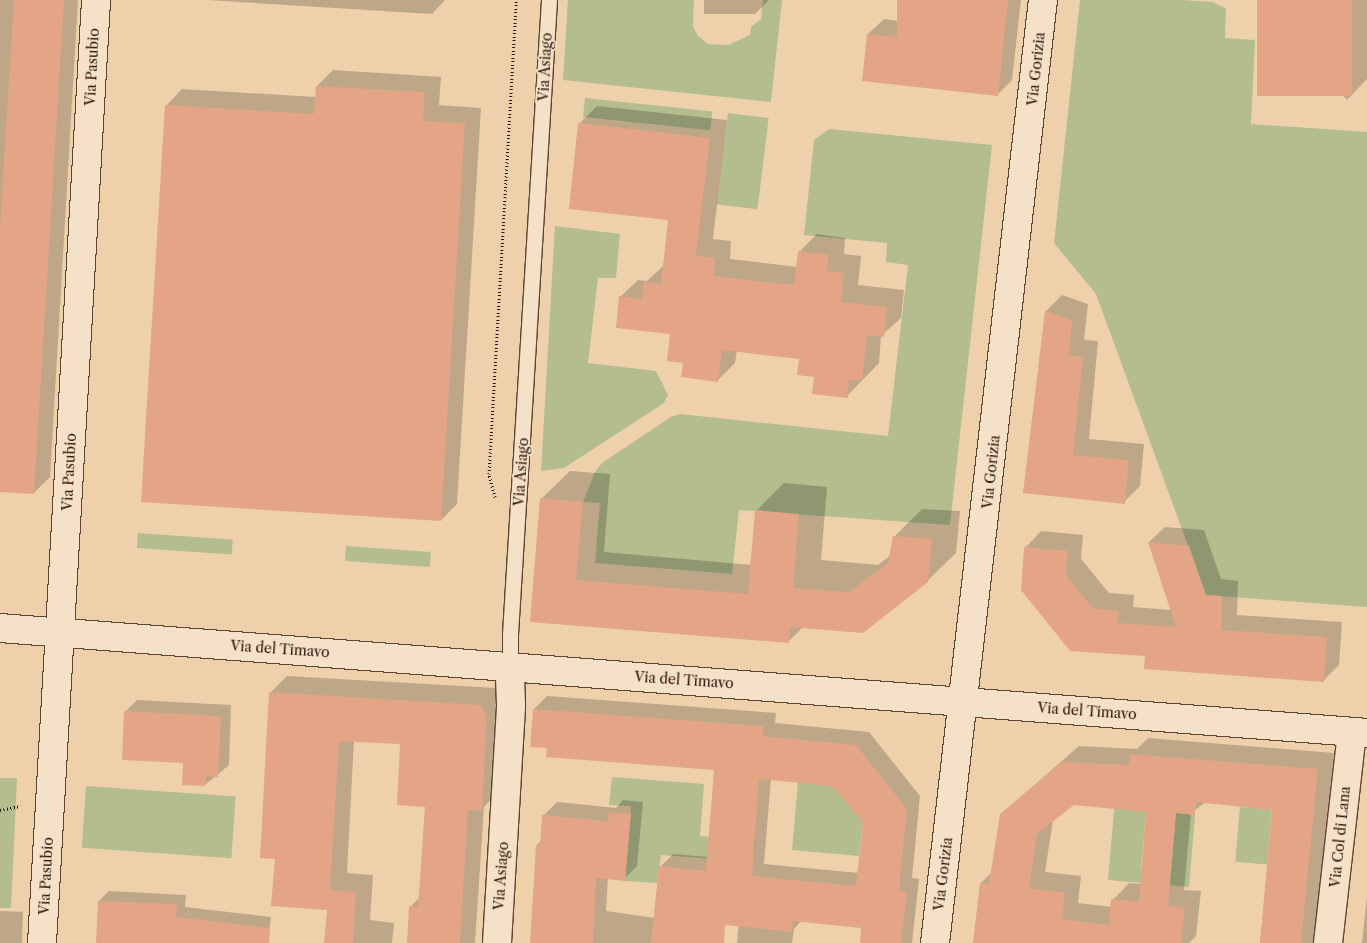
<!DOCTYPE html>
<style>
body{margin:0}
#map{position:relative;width:1367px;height:943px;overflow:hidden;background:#eed1aa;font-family:"Libre Caslon Text",serif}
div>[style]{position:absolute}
.green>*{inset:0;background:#b3bd8d;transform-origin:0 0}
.shadow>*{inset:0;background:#0003;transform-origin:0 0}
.building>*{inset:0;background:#e4a486;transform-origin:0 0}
.path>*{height:3px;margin-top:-1.5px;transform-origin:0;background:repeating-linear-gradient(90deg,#2b160b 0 1px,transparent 0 3.5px)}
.roads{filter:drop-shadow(1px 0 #5c4533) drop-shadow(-1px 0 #5c4533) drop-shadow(0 1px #5c4533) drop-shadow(0 -1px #5c4533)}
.lane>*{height:15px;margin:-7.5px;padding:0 7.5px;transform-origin:7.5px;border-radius:7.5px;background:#f4e1c8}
.street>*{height:28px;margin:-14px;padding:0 14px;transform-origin:14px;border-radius:14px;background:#f4e1c8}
.secondary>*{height:28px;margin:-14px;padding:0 14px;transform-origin:14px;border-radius:14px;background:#f4e1c8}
span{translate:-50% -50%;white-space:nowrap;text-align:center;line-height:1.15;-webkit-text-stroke:4px #f4e1c8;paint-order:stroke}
.street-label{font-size:14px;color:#2b160b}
</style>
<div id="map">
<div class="green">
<i style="clip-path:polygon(568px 0,694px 0,693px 26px,698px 36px,708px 44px,728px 45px,750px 35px,751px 27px,761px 19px,763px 0,782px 0,771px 102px,563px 80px)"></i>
<i style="clip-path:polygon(1080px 0,1182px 0,1212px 2px,1226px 8px,1225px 38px,1255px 40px,1251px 124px,1367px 132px,1367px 607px,1206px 595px,1096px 294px,1054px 243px)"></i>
<i style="left:585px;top:98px;width:128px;height:19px;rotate:6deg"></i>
<i style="left:728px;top:113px;width:41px;height:92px;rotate:7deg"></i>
<i style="clip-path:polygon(829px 129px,992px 145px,950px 525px,739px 510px,732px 574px,595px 563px,600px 503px,583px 502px,595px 472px,602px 463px,671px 417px,680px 414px,888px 436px,908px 265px,886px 262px,887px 243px,804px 235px,814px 140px)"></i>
<i style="clip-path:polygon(555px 226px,620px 234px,616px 278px,598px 278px,588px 363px,656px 371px,668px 395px,664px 403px,564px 468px,541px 471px)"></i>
<i style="left:138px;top:533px;width:95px;height:15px;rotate:4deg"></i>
<i style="left:346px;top:546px;width:85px;height:15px;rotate:4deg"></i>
<i style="clip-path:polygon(612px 777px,704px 784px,700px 836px,755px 840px,753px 862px,661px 855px,657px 883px,625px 881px,631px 806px,609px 805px)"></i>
<i style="clip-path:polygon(0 778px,17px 778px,11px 908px,0 908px)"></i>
<i style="clip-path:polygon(798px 782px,832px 786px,863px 822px,859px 856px,792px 850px)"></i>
<i style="left:86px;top:786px;width:150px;height:62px;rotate:4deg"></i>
<i style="clip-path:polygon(1115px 799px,1146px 812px,1141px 869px,1171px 872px,1176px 813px,1195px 815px,1189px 887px,1108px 880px)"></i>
<i style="left:1240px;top:807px;width:32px;height:55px;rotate:5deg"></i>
</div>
<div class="shadow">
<i style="clip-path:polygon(0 0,78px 0,50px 477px,34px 493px,0 491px)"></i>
<i style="clip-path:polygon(207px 0,445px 0,432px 14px)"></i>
<i style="clip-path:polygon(704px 0,769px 0,755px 14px,704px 14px)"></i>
<i style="clip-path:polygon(898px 0,1021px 0,1012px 80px,997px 95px,868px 34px,884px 19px,898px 21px)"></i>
<i style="clip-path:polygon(1258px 0,1367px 0,1367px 79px,1347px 100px)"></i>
<i style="clip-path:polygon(333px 70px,441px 77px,439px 105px,481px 108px,457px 504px,441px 520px,166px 106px,182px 89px,316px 97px,317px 86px)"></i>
<i style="clip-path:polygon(597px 106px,727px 120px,713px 239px,731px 241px,730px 259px,798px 267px,799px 252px,817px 234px,845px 238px,844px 254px,861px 256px,858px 285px,904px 290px,901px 318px,881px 336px,879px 363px,847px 396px,815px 376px,800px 358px,737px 350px,735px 363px,718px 380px,671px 333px,620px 297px,638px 280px,647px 281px,664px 265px,669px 219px,580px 123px)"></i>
<i style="clip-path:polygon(1062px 295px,1088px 304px,1084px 340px,1098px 341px,1089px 439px,1144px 444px,1140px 486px,1124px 502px,1025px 492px,1046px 311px)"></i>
<i style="clip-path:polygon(570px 471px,610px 474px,604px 552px,752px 565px,756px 511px,784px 483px,827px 487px,821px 560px,878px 565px,891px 555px,894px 537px,922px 509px,960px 511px,956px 553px,927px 581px,803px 627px,788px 642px,532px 621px,541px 499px)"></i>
<i style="clip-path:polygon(1165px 527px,1204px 530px,1221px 579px,1238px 581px,1237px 615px,1342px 622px,1339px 665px,1323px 681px,1146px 655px,1022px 589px,1026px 547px,1041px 531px,1083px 535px,1081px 559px,1109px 593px,1134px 595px,1133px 607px,1172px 610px,1149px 542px)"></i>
<i style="clip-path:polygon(287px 676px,497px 688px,503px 697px,498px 792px,484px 807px,475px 943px,408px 943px,410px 907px,420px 897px,426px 805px,402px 743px,354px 740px,347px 873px,373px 875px,370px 920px,394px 923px,392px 943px,325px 943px,329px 909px,276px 858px,270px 693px)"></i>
<i style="clip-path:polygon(evenodd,547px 696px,776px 713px,775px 723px,869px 732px,920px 796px,912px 878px,919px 879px,912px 943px,861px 943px,863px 927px,802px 920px,794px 929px,792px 943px,737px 943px,739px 918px,700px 914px,697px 943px,532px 943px,537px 845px,541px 841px,544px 815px,557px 802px,616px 808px,623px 800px,643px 802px,637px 866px,624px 879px,608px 878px,606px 911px,655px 918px,660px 867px,673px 854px,709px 857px,716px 769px,549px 747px,534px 709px,547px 696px,771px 779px,833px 784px,864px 822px,859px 873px,764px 864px,771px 779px)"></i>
<i style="clip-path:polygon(137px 700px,231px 705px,229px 765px,205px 785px,184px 762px,126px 711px)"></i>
<i style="clip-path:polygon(evenodd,1148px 738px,1334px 753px,1314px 943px,1260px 943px,1274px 809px,1206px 802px,1191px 813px,1184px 890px,1201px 891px,1196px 936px,1189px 943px,974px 943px,981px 883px,992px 872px,1001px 814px,1079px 746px,1137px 749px,1148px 738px,1073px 803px,1147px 810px,1141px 884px,1129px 883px,1113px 900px,1112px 907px,1078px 903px,1081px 876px,1045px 872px,1053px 820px,1073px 803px)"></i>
<i style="clip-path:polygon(109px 891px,186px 895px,185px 907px,271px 917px,268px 943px,97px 943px,99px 901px)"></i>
<i style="clip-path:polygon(1367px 895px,1367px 943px,1362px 943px)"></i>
<i style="left:0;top:911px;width:23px;height:32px;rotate:2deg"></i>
</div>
<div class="building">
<i style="clip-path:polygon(14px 0,64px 0,34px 494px,0 492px,0 227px)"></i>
<i style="clip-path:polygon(897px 0,1008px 0,998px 96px,862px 81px,867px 34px,897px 37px)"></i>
<i style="left:1257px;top:0;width:95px;height:96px"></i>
<i style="clip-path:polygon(316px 86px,425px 92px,423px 121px,465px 123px,441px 521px,141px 502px,165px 105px,314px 114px)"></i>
<i style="clip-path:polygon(578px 123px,710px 138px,696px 256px,715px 258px,713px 276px,794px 285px,798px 251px,829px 255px,827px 271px,844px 273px,841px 302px,887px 307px,884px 337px,867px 335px,862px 381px,849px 380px,848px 398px,812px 394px,814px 377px,797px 375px,799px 359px,722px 350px,718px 382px,681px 377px,683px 363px,667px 361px,670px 334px,616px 328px,619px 296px,642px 299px,644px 282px,661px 284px,668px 220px,569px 209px)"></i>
<i style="clip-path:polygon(1045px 311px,1072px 320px,1069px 355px,1083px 357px,1073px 455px,1129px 460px,1125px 504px,1023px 493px)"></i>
<i style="clip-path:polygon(540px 498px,583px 502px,576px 580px,748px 594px,755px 510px,799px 514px,793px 588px,849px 592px,888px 563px,893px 536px,932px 539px,928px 582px,863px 633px,790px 627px,789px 643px,530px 622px)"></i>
<i style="clip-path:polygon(1148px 542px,1189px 546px,1206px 595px,1222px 596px,1222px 630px,1327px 637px,1324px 682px,1144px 669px,1145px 656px,1070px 651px,1021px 590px,1024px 547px,1068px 551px,1066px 575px,1093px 608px,1119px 611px,1118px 623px,1176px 627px)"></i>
<i style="clip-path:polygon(269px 692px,480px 705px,487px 715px,482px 811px,468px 810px,460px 943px,407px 943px,409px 906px,418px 907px,425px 807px,397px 805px,400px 744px,339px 741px,330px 890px,356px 892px,353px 943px,324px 943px,327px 910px,271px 906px,275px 859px,260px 858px)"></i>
<i style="clip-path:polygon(evenodd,533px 709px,763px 726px,763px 736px,856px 745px,907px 809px,899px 891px,907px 892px,901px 943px,860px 943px,861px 928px,793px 921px,792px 932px,725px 925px,724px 943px,651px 943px,659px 866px,706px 871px,714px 770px,546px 757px,547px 748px,530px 747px,533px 709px,759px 779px,832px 786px,863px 822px,856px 886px,752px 876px,759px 779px)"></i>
<i style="clip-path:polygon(124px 711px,221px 716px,218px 777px,206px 776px,205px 786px,182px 785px,183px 763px,122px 760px)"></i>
<i style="clip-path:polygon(evenodd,1130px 754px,1318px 769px,1301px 943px,1260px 943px,1272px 810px,1196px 802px,1195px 815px,1176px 813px,1168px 906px,1185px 908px,1181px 943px,973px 943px,980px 883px,989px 884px,1000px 814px,1062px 762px,1129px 765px,1130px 754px,1074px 805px,1146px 812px,1139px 902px,1111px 899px,1109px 925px,1062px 919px,1065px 893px,1029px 888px,1037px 834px,1074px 805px)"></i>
<i style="clip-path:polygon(609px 812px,631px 814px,625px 881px,596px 878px,593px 943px,530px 943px,536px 845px,540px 845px,542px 815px,608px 821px)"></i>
<i style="clip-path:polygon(98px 901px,177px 904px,176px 917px,270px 928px,269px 943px,96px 943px)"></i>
</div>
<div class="path">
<i style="left:495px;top:497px;width:24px;rotate:-105deg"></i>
<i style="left:489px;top:474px;width:475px;rotate:-86.7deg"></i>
<i style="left:0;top:810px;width:21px;rotate:-11deg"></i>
</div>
<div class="roads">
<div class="lane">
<i style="left:510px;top:667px;width:33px;rotate:-90deg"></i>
<i style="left:510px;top:634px;width:635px;rotate:-86.48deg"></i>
</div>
<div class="street">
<i style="left:497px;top:943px;width:238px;rotate:-86.6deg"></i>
<i style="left:511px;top:705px;width:38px;rotate:-92deg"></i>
<i style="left:935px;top:943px;width:949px;rotate:-83.47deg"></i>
<i style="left:1328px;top:943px;width:212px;rotate:-83.5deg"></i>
</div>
<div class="secondary">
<i style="left:0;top:628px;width:1371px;rotate:4.39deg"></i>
<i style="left:42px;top:943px;width:945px;rotate:-86.72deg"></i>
</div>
</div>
<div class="street-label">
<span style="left:92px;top:67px;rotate:-87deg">Via Pasubio</span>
<span style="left:545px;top:67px;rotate:-87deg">Via Asiago</span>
<span style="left:1036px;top:69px;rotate:-84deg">Via Gorizia</span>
<span style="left:69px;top:472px;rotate:-87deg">Via Pasubio</span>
<span style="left:521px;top:472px;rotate:-86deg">Via Asiago</span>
<span style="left:991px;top:472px;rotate:-84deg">Via Gorizia</span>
<span style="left:280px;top:649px;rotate:4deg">Via del Timavo</span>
<span style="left:684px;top:680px;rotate:4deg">Via del Timavo</span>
<span style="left:1087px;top:711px;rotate:4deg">Via del Timavo</span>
<span style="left:1340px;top:837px;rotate:-84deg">Via Col di Lana</span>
<span style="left:943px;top:874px;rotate:-83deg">Via Gorizia</span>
<span style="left:46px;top:876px;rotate:-87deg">Via Pasubio</span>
<span style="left:501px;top:876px;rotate:-86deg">Via Asiago</span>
</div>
</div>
